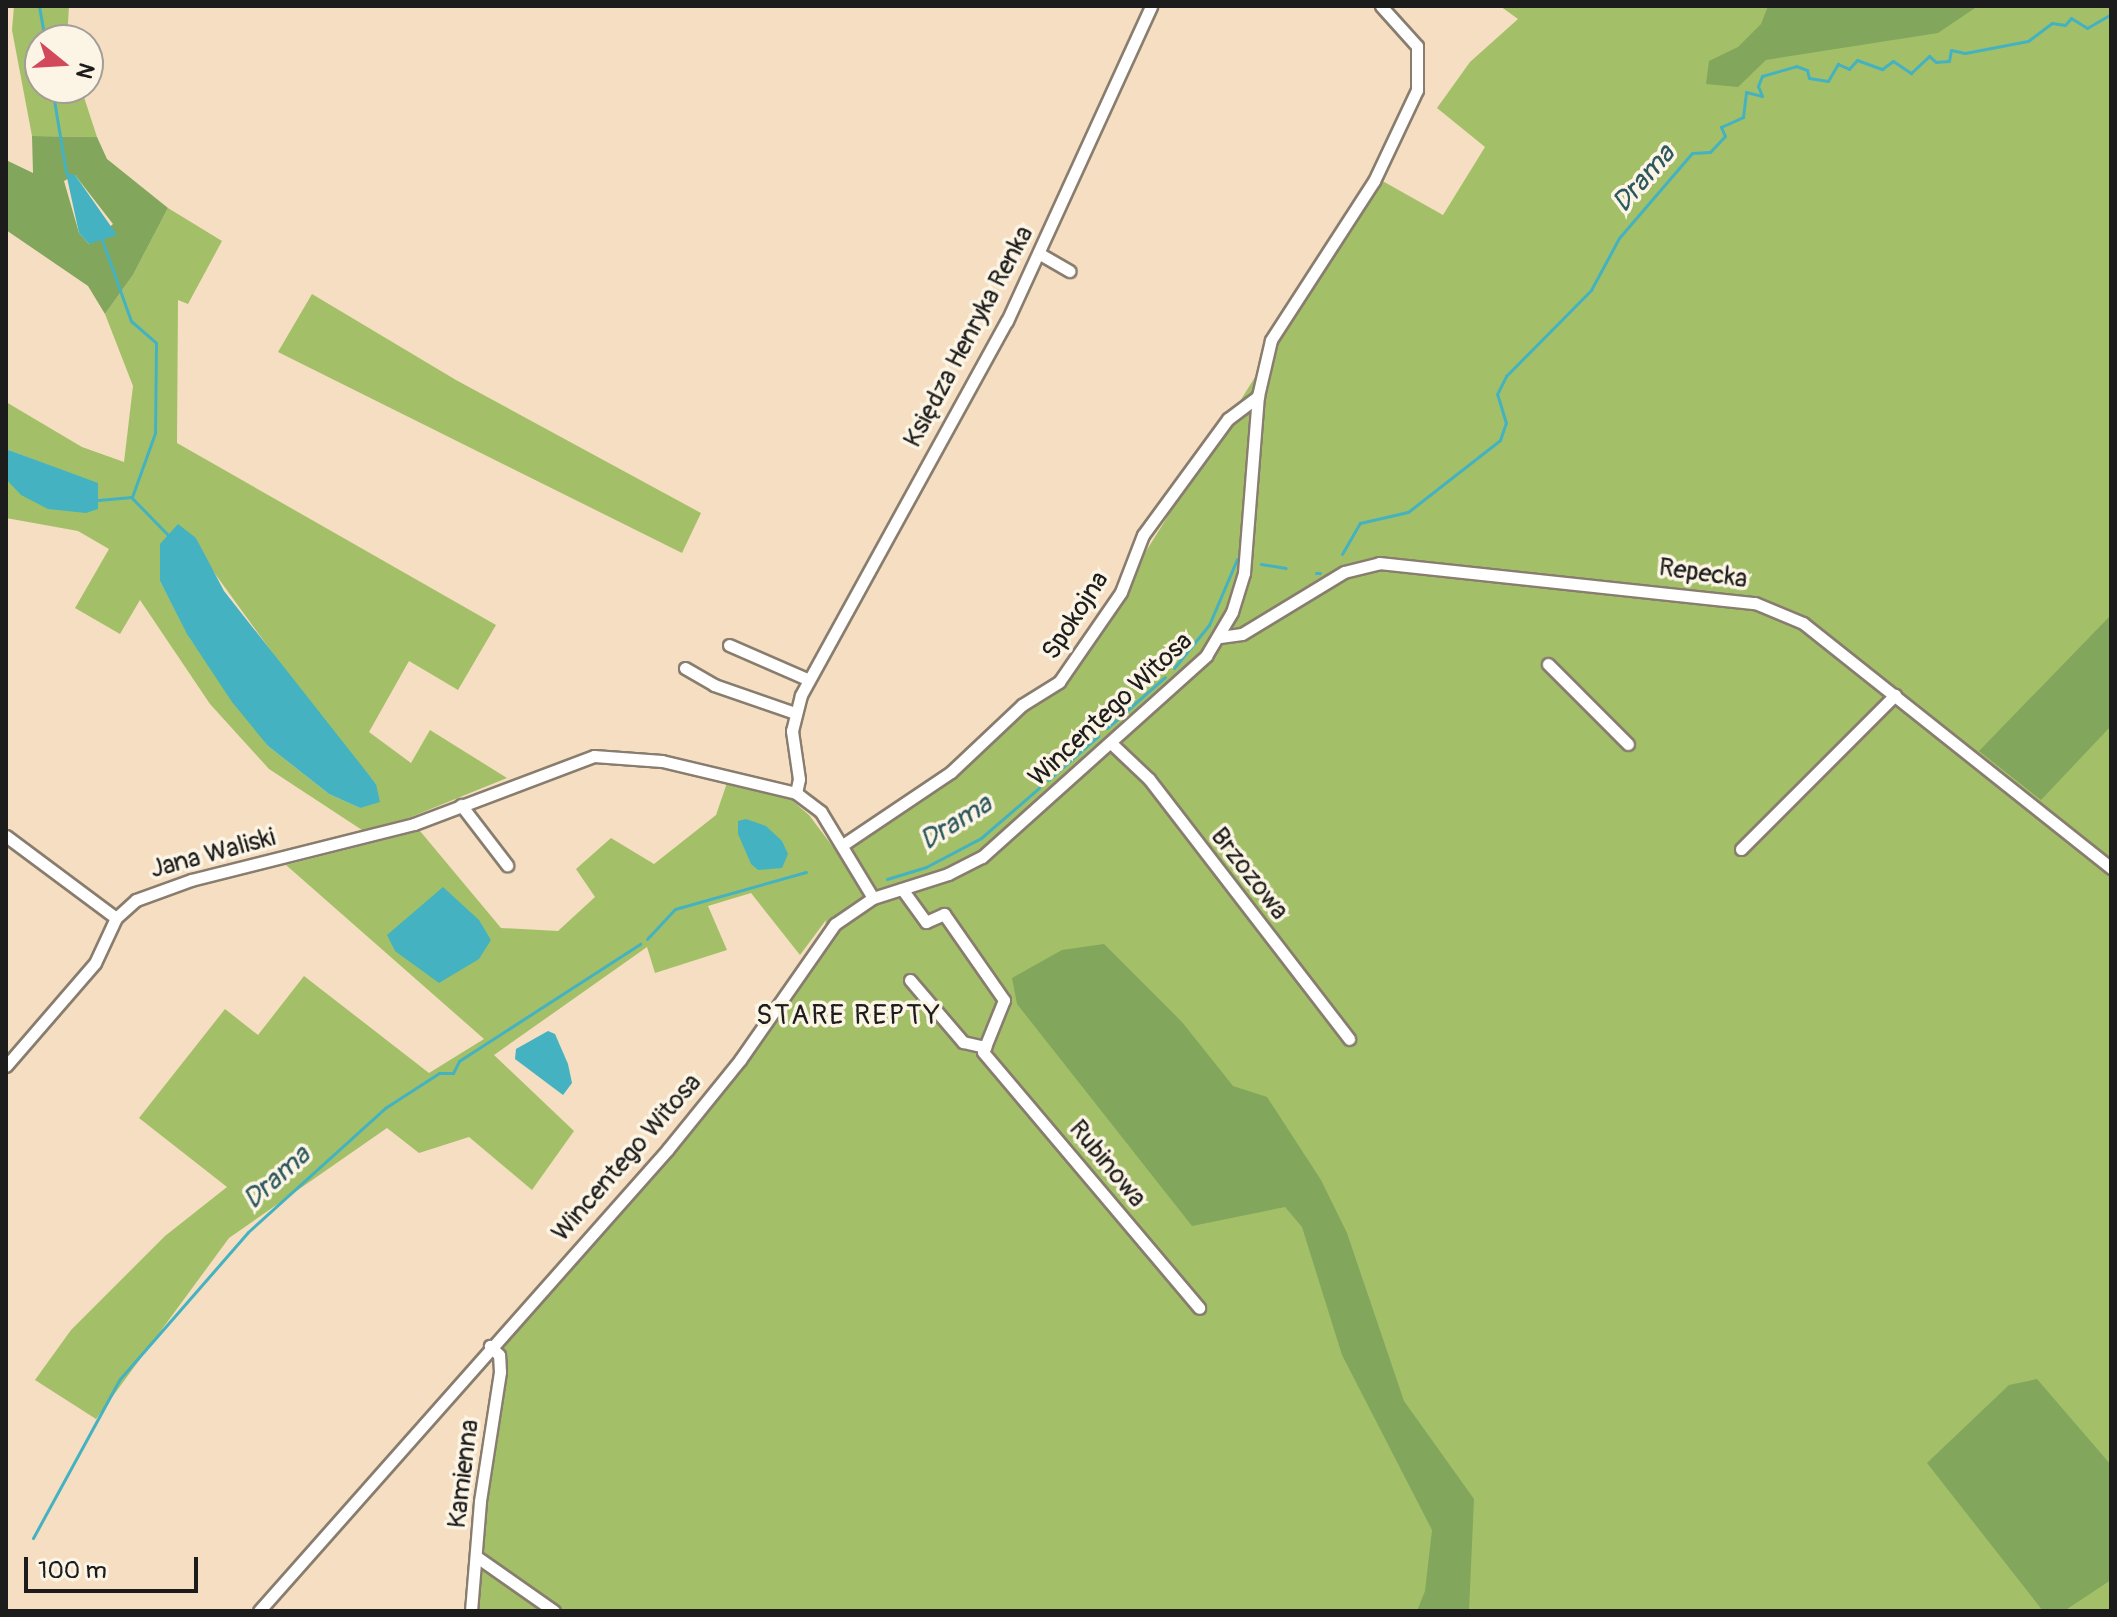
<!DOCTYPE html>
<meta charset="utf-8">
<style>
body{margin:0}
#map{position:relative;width:2117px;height:1617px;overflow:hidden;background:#f5dec1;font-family:Pangolin,sans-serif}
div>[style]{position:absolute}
.green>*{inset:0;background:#a3c068}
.forest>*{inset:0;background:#82a65c}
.water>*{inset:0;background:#44b2c0}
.stream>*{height:3px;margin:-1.5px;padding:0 1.5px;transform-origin:1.5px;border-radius:1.5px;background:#44b2c0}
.roads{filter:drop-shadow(2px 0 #887d6e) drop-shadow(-2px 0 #887d6e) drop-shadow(0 2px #887d6e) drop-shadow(0 -2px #887d6e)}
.minor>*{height:11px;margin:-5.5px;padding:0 5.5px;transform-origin:5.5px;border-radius:5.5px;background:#fff}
span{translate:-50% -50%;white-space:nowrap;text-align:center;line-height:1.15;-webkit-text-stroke:7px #fcf5e5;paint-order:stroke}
.street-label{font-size:26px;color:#1c1c1c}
.water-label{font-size:28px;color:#2c585e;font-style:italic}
.neighbourhood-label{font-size:28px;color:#1c1c1c;letter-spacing:2px}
.frame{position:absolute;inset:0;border:8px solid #1c1c1c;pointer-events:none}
.north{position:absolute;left:24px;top:24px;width:80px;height:80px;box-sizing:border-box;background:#fcf5e5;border:2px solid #a29e95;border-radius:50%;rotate:108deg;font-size:22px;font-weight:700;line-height:32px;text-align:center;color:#1c1c1c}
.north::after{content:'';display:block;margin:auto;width:28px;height:36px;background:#d1495b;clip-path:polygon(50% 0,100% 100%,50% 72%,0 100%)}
.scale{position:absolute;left:24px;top:1557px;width:174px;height:36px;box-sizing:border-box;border:4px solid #1c1c1c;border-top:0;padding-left:10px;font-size:24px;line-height:28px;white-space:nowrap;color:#1c1c1c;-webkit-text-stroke:6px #fcf5e5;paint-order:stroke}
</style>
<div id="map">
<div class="green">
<i style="clip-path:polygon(14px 6px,69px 6px,67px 40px,40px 40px,40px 88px,81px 88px,97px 137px,32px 136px,12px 30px)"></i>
<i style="clip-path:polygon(1500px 6px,2111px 6px,2111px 1611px,469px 1611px,504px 1340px,703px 1113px,822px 947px,826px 920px,800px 955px,751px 893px,708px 906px,727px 950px,655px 973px,647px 947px,494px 1055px,574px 1131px,532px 1190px,469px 1137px,419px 1153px,387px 1128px,229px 1238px,96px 1419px,35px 1380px,71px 1330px,165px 1236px,227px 1187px,139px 1118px,225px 1009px,258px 1035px,304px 976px,429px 1073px,484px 1039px,286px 865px,420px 831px,501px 928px,558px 931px,595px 897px,576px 869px,611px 838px,654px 864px,716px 815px,728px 780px,788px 797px,809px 815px,839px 855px,841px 845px,964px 760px,1047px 685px,1106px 615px,1379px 179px,1443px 215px,1485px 147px,1437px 108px,1470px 62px,1518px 19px)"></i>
<i style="clip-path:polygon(evenodd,168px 208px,222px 241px,188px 304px,178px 300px,177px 443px,496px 625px,458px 690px,409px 661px,369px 732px,411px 763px,430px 730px,507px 778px,406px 819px,362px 830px,269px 769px,210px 704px,140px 600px,120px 634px,75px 608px,109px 549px,78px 531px,6px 518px,6px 479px,98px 484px,6px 449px,6px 402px,82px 447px,124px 462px,133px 386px,105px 314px,133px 275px,168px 208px,196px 538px,205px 560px,316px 713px,376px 784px,360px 808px,329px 794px,268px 746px,191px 640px,160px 581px,196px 538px)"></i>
<i style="clip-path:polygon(312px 294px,456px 380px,701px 513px,682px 553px,278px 352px)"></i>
</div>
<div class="forest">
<i style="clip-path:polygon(1768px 6px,1978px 6px,1938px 33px,1766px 60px,1738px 87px,1706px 84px,1709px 61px,1738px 47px,1761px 24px)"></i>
<i style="clip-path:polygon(evenodd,32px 136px,97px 137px,107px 159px,168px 208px,133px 275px,105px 314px,88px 286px,6px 230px,6px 160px,33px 173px,32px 136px,75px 175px,113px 224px,89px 244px,79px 233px,64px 181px,75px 175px)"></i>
<i style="clip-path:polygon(2111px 615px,2111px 726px,2041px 800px,1979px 751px)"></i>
<i style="clip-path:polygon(1104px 944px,1182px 1022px,1233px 1086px,1267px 1097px,1321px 1180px,1347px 1233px,1404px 1401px,1474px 1499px,1469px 1611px,1417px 1611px,1425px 1591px,1432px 1530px,1342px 1355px,1302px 1227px,1285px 1207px,1192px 1226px,1017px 1004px,1012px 978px,1062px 950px)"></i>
<i style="clip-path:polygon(2037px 1379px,2111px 1465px,2111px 1580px,2064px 1611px,2043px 1611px,1927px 1463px,2009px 1385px)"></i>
</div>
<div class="water">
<i style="clip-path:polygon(66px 173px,75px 175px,117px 235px,89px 244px,79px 233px)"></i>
<i style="clip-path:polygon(6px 449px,98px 483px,98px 509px,86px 513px,48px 509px,21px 495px,6px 479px)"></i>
<i style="clip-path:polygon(178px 524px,196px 538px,224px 591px,376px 784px,380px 802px,360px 808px,329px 794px,268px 746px,232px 702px,187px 634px,160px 581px,160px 544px)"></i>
<i style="clip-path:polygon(746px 819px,766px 826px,782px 841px,788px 854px,782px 868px,758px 870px,751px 864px,738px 834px,738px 821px)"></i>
<i style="clip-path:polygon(443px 887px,479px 920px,491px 940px,479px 959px,439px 983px,395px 951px,387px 935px)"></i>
<i style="clip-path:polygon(548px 1031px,555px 1034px,568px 1064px,572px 1083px,563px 1095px,515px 1059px,516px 1049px)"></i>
</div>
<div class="stream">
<i style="left:39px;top:6px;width:35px;rotate:80deg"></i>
<i style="left:52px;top:88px;width:86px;rotate:80.6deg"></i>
<i style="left:102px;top:240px;width:86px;rotate:70.3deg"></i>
<i style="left:131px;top:321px;width:33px;rotate:41deg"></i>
<i style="left:156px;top:343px;width:90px;rotate:90.6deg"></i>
<i style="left:155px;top:433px;width:68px;rotate:109.8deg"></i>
<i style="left:132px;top:498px;width:52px;rotate:45.8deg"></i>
<i style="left:98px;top:500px;width:34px;rotate:-5deg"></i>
<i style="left:1342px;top:554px;width:36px;rotate:-60deg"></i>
<i style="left:1360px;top:523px;width:49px;rotate:-12.9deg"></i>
<i style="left:1408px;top:512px;width:117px;rotate:-38deg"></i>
<i style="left:1500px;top:440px;width:18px;rotate:-71deg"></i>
<i style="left:1506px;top:423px;width:30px;rotate:-107deg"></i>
<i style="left:1497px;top:394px;width:20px;rotate:-63deg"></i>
<i style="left:1506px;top:376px;width:121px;rotate:-45.3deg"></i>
<i style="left:1591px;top:290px;width:59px;rotate:-61.7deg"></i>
<i style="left:1619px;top:238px;width:112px;rotate:-49.3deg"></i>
<i style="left:1692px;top:153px;width:18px;rotate:-3deg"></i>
<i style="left:1710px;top:152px;width:22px;rotate:-47deg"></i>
<i style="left:1725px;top:136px;width:10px;rotate:-114deg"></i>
<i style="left:1721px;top:127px;width:24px;rotate:-24deg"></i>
<i style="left:1743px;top:117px;width:25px;rotate:-83deg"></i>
<i style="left:1746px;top:92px;width:16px;rotate:14deg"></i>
<i style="left:1762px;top:96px;width:11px;rotate:-112deg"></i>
<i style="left:1758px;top:86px;width:11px;rotate:-68deg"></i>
<i style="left:1762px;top:76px;width:35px;rotate:-16deg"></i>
<i style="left:1796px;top:66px;width:12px;rotate:20deg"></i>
<i style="left:1807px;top:70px;width:8px;rotate:76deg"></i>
<i style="left:1809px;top:78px;width:19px;rotate:9deg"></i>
<i style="left:1828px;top:81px;width:20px;rotate:-60deg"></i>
<i style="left:1838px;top:64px;width:12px;rotate:24deg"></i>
<i style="left:1849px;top:69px;width:12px;rotate:-48deg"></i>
<i style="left:1857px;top:60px;width:27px;rotate:20deg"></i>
<i style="left:1882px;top:69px;width:14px;rotate:-36deg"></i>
<i style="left:1893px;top:61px;width:22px;rotate:34deg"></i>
<i style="left:1911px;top:73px;width:25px;rotate:-43deg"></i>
<i style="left:1929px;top:56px;width:9px;rotate:41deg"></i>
<i style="left:1936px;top:62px;width:13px;rotate:-4deg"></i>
<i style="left:1949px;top:61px;width:11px;rotate:-80deg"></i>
<i style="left:1951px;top:50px;width:14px;rotate:12deg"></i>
<i style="left:1965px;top:53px;width:64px;rotate:-10.8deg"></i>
<i style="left:2028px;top:41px;width:30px;rotate:-37deg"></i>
<i style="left:2052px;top:23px;width:13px;rotate:9deg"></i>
<i style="left:2065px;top:25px;width:9px;rotate:-49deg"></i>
<i style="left:2071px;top:18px;width:19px;rotate:32deg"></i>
<i style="left:2087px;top:28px;width:28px;rotate:-30deg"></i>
<i style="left:1261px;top:564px;width:25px;rotate:9deg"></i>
<i style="left:1316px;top:573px;width:4px"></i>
<i style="left:1174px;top:668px;width:55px;rotate:-50.9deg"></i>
<i style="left:1209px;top:625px;width:72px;rotate:-67deg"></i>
<i style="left:1107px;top:728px;width:77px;rotate:-41.3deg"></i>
<i style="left:1048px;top:780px;width:67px;rotate:-41.3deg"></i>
<i style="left:887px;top:879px;width:41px;rotate:-17.1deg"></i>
<i style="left:926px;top:867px;width:62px;rotate:-27.8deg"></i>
<i style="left:981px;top:838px;width:77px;rotate:-40.8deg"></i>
<i style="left:647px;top:939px;width:41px;rotate:-47deg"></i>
<i style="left:675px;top:909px;width:136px;rotate:-15.8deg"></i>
<i style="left:33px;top:1538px;width:180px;rotate:-61.4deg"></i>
<i style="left:119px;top:1380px;width:196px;rotate:-48.9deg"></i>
<i style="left:248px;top:1232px;width:185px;rotate:-42.1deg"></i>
<i style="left:385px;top:1108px;width:64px;rotate:-32.9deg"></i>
<i style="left:439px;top:1073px;width:14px"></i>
<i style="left:453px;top:1073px;width:13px;rotate:-63deg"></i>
<i style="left:459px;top:1061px;width:216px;rotate:-32.9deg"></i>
</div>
<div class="roads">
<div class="minor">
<i style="left:1040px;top:254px;width:34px;rotate:30deg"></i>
<i style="left:1220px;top:637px;width:22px;rotate:-8deg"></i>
<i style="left:1242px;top:634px;width:119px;rotate:-31.3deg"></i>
<i style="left:1344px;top:572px;width:36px;rotate:-14deg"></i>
<i style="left:1379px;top:563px;width:378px;rotate:6.1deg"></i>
<i style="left:1755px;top:603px;width:52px;rotate:22.6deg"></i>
<i style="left:1803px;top:623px;width:394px;rotate:38.5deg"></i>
<i style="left:729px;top:645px;width:87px;rotate:23.6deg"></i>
<i style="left:1548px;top:664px;width:113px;rotate:45deg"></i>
<i style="left:685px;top:668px;width:34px;rotate:30deg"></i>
<i style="left:714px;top:685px;width:86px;rotate:19.1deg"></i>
<i style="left:1111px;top:743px;width:52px;rotate:43.5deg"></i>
<i style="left:1149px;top:779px;width:328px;rotate:52.4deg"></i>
<i style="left:796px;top:793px;width:14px;rotate:-78deg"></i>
<i style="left:799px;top:779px;width:49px;rotate:-98.3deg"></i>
<i style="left:792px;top:731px;width:37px;rotate:-76deg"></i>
<i style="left:801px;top:695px;width:427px;rotate:-61.2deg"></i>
<i style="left:1007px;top:321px;width:346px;rotate:-65.4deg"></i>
<i style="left:461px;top:805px;width:76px;rotate:52.5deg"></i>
<i style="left:6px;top:836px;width:137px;rotate:36.7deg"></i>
<i style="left:844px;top:844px;width:129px;rotate:-33.9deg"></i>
<i style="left:951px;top:772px;width:98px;rotate:-43.3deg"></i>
<i style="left:1022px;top:705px;width:44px;rotate:-31.9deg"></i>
<i style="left:1059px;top:682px;width:109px;rotate:-55.4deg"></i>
<i style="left:1121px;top:592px;width:61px;rotate:-68.9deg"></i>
<i style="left:1143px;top:535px;width:144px;rotate:-53.8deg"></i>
<i style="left:1228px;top:419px;width:38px;rotate:-37deg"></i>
<i style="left:1741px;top:849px;width:218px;rotate:-45deg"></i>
<i style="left:902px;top:889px;width:41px;rotate:54deg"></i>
<i style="left:926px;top:922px;width:20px;rotate:-24deg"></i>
<i style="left:944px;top:914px;width:105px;rotate:55.1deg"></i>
<i style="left:1004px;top:1000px;width:56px;rotate:112deg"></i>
<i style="left:983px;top:1052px;width:335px;rotate:49.8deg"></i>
<i style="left:910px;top:980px;width:82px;rotate:49.5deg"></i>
<i style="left:963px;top:1042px;width:23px;rotate:13deg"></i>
<i style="left:6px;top:1066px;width:136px;rotate:-49.2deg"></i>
<i style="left:95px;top:963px;width:50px;rotate:-65deg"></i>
<i style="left:116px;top:918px;width:27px;rotate:-42deg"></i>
<i style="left:136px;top:900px;width:59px;rotate:-20deg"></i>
<i style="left:191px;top:880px;width:230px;rotate:-14.1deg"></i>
<i style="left:414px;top:824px;width:192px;rotate:-20.7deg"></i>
<i style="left:594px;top:756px;width:68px;rotate:4.2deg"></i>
<i style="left:662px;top:761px;width:138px;rotate:13.4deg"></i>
<i style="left:796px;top:793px;width:31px;rotate:37deg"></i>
<i style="left:821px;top:812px;width:100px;rotate:58.8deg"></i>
<i style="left:477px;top:1557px;width:94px;rotate:35deg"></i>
<i style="left:259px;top:1611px;width:617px;rotate:-48.48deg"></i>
<i style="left:668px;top:1149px;width:114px;rotate:-51deg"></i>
<i style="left:740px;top:1060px;width:166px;rotate:-55.1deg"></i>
<i style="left:835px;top:924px;width:46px;rotate:-34.4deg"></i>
<i style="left:873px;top:898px;width:79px;rotate:-17.7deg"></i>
<i style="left:948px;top:874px;width:38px;rotate:-27deg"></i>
<i style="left:982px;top:857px;width:301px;rotate:-41.9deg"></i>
<i style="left:1206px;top:656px;width:51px;rotate:-59.4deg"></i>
<i style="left:1232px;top:612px;width:41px;rotate:-72.9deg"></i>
<i style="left:1244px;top:573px;width:178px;rotate:-85.5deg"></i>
<i style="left:1258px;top:396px;width:57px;rotate:-76.9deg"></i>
<i style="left:1271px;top:340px;width:189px;rotate:-57.1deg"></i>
<i style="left:1374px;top:181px;width:101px;rotate:-64.7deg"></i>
<i style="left:1417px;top:90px;width:44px;rotate:-90deg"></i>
<i style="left:1417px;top:46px;width:54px;rotate:-132deg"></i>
<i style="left:471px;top:1611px;width:110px;rotate:-85.3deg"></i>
<i style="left:480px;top:1501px;width:131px;rotate:-81.2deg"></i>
<i style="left:500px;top:1372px;width:17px;rotate:-93deg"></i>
<i style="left:499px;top:1355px;width:13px;rotate:-135deg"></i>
</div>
</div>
<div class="street-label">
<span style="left:969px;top:337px;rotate:-62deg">Księdza Henryka Renka</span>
<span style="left:1703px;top:574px;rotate:8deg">Repecka</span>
<span style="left:1076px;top:616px;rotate:-57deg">Spokojna</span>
<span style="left:1111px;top:710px;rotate:-43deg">Wincentego Witosa</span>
<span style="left:213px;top:854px;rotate:-15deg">Jana Waliski</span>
<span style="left:1249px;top:874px;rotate:52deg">Brzozowa</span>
<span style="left:627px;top:1158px;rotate:-49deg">Wincentego Witosa</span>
<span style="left:1107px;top:1164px;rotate:50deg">Rubinowa</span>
<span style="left:464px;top:1474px;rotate:-83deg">Kamienna</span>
</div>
<div class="water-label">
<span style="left:1644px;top:179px;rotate:-49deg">Drama</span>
<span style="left:956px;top:823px;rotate:-32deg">Drama</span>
<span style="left:277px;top:1178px;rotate:-42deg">Drama</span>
</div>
<div class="neighbourhood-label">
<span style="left:849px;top:1016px">STARE REPTY</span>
</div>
<div class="frame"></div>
<div class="north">N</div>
<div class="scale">100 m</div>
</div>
